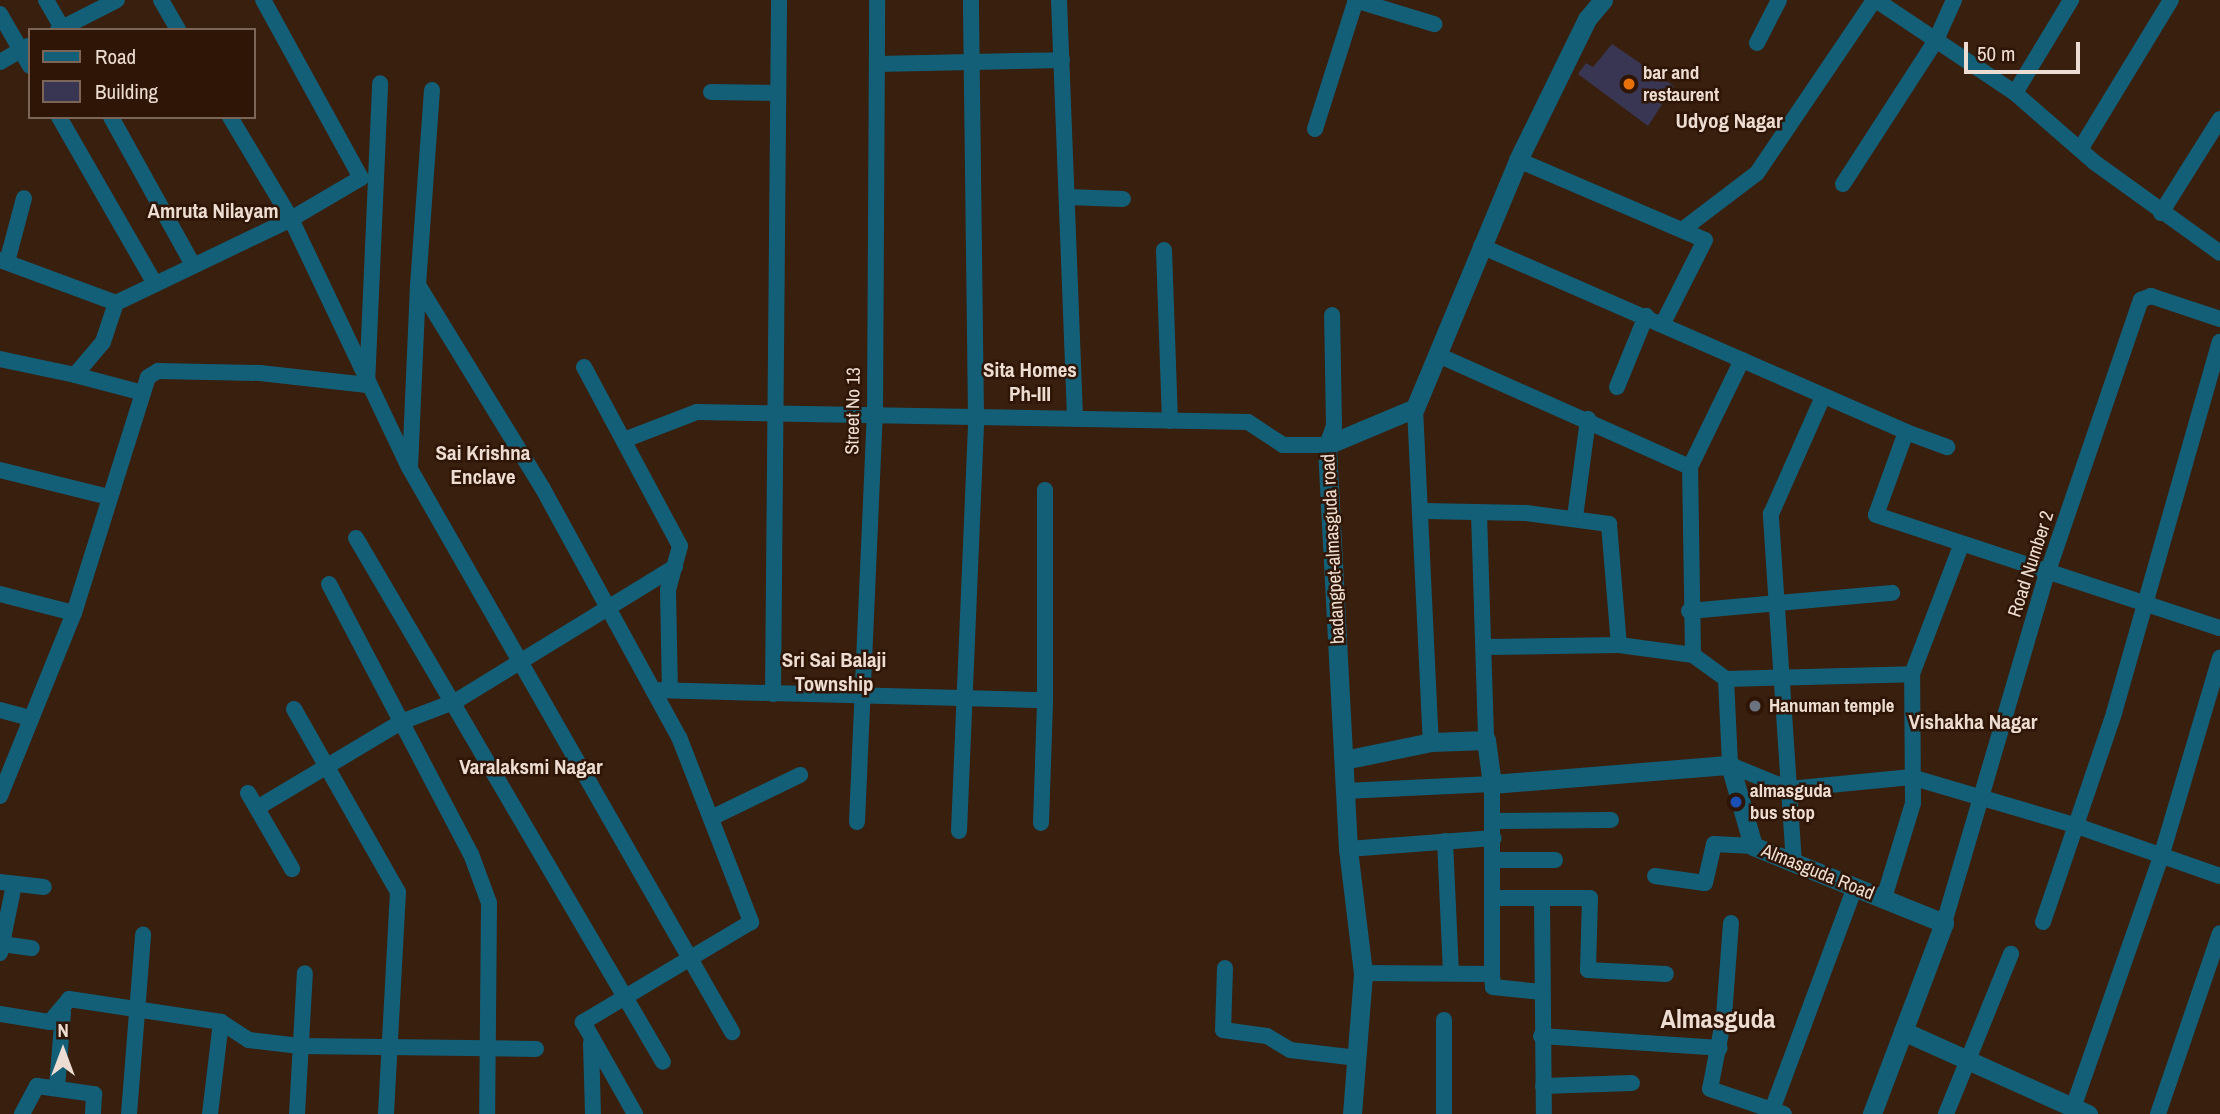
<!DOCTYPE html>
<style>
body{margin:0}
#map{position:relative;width:2220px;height:1114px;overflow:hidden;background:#381f0e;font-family:"Archivo Narrow",sans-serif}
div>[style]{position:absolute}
.building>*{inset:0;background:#383652}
.minor>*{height:16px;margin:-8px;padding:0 8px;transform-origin:8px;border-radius:8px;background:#145f78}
.tertiary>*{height:19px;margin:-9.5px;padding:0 9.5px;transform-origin:9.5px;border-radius:9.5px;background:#145f78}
.dots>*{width:19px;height:19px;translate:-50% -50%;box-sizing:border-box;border:4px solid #2e1505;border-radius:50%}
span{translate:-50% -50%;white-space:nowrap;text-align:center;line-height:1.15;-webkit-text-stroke:5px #2e1505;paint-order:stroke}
.poi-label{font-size:19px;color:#eddcd1;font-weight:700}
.left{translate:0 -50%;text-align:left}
.street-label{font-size:19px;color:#eddcd1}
.neighbourhood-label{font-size:21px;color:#eddcd1;font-weight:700}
.district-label{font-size:26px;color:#eddcd1;font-weight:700}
.legend{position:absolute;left:28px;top:28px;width:228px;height:91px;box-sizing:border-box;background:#2e1505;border:2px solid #7a6557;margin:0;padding:9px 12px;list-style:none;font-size:21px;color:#eddcd1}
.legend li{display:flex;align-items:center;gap:14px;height:35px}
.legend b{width:35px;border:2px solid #7a6557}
.north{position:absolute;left:28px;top:1016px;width:70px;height:70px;-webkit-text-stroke:5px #2e1505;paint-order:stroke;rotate:0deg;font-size:19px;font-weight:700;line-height:28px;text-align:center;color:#eddcd1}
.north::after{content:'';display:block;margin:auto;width:24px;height:32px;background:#eddcd1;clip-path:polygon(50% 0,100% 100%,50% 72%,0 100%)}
.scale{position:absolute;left:1964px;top:42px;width:116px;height:32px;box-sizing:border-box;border:4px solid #eddcd1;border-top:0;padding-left:9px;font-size:21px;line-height:24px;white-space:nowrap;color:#eddcd1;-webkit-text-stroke:5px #2e1505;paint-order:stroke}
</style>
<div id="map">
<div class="building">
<i style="clip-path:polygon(1612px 44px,1674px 86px,1648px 126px,1578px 74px,1586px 63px,1593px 67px)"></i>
</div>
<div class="minor">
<i style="left:46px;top:0;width:34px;rotate:60deg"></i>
<i style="left:161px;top:0;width:34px;rotate:60deg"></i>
<i style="left:1059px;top:0;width:417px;rotate:87.8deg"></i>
<i style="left:1355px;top:0;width:83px;rotate:16.9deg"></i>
<i style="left:1876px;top:0;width:167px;rotate:33.8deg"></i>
<i style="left:2015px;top:93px;width:105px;rotate:41.1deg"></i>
<i style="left:2094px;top:162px;width:155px;rotate:35.8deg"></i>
<i style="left:0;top:14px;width:60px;rotate:60deg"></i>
<i style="left:58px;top:30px;width:66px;rotate:-27deg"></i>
<i style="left:1757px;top:43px;width:48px;rotate:-62.9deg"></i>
<i style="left:0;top:62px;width:32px;rotate:-30deg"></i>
<i style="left:877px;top:64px;width:185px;rotate:-1.2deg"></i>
<i style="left:432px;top:90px;width:196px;rotate:94.1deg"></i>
<i style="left:418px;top:285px;width:239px;rotate:58.5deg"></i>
<i style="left:543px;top:489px;width:283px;rotate:61.3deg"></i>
<i style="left:679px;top:737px;width:199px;rotate:68.7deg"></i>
<i style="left:751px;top:922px;width:196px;rotate:149.2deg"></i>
<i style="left:583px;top:1022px;width:106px;rotate:60.5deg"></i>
<i style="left:711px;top:92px;width:67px;rotate:0.9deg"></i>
<i style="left:2015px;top:93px;width:109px;rotate:-58.9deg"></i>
<i style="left:59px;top:117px;width:193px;rotate:60.1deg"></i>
<i style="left:111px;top:117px;width:167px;rotate:61deg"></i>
<i style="left:230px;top:117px;width:119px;rotate:59.1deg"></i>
<i style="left:291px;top:219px;width:275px;rotate:64.6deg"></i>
<i style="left:1315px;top:129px;width:135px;rotate:-72.4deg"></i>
<i style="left:2081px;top:148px;width:173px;rotate:-58.7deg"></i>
<i style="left:1518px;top:160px;width:203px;rotate:23.2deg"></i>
<i style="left:1705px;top:240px;width:93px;rotate:116.8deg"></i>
<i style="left:1843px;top:184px;width:171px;rotate:-57.1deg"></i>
<i style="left:1936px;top:40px;width:44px;rotate:-65.8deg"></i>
<i style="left:1067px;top:197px;width:56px;rotate:2deg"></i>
<i style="left:2161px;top:213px;width:111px;rotate:-57.9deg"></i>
<i style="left:1682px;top:230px;width:94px;rotate:-37.2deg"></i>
<i style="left:1757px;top:173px;width:209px;rotate:-55.9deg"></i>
<i style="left:1481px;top:246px;width:464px;rotate:23.6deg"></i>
<i style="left:1906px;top:432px;width:88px;rotate:109.9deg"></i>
<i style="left:1876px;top:515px;width:362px;rotate:18.2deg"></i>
<i style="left:1164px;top:250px;width:171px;rotate:88deg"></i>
<i style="left:0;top:260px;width:124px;rotate:20.3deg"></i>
<i style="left:116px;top:303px;width:194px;rotate:-25.6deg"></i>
<i style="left:291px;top:219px;width:81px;rotate:-30.4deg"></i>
<i style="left:361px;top:178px;width:203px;rotate:-118.8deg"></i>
<i style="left:7px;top:262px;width:66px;rotate:-75.1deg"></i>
<i style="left:418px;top:285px;width:184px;rotate:92.5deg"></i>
<i style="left:410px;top:469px;width:649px;rotate:60.23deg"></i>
<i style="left:1438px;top:355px;width:276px;rotate:24deg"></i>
<i style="left:0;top:359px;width:77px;rotate:12deg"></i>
<i style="left:75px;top:375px;width:43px;rotate:-49.7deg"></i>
<i style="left:103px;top:342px;width:41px;rotate:-71.6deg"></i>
<i style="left:584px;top:367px;width:203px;rotate:61.8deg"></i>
<i style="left:680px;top:546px;width:46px;rotate:105.3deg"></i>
<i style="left:668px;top:590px;width:100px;rotate:88.9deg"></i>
<i style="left:75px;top:375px;width:70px;rotate:14.8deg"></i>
<i style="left:1617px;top:387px;width:77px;rotate:-67.8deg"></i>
<i style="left:1415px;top:408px;width:334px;rotate:87.3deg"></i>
<i style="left:1906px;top:432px;width:44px;rotate:20.1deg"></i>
<i style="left:624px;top:440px;width:78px;rotate:-21deg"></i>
<i style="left:697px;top:412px;width:551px;rotate:1.04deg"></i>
<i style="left:1248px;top:422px;width:42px;rotate:33.3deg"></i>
<i style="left:1283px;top:445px;width:44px"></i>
<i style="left:1327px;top:445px;width:20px;rotate:-70deg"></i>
<i style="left:1334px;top:426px;width:111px;rotate:-91deg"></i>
<i style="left:0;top:470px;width:111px;rotate:14deg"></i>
<i style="left:1424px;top:511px;width:102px;rotate:1.1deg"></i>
<i style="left:1526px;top:513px;width:84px;rotate:7.5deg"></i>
<i style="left:1609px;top:524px;width:121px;rotate:85.3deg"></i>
<i style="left:1479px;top:513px;width:227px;rotate:88.2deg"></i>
<i style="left:1575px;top:517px;width:99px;rotate:-82.4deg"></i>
<i style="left:356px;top:538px;width:607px;rotate:59.63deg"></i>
<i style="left:329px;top:584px;width:305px;rotate:62.3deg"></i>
<i style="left:471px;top:854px;width:52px;rotate:69.8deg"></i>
<i style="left:489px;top:903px;width:211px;rotate:90.5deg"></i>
<i style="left:0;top:594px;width:76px;rotate:14.4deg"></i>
<i style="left:1689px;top:611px;width:204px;rotate:-5.1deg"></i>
<i style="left:1484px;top:647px;width:135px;rotate:-0.8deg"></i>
<i style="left:1619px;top:645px;width:75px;rotate:7.7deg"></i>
<i style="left:1693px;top:655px;width:41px;rotate:36deg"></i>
<i style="left:1726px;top:679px;width:186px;rotate:-1.5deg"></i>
<i style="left:1693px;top:655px;width:188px;rotate:-90.9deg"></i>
<i style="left:1690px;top:467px;width:119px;rotate:-64.1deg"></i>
<i style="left:1726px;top:679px;width:86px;rotate:87.3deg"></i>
<i style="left:1730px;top:765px;width:64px;rotate:22.1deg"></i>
<i style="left:1789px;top:789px;width:123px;rotate:-5.6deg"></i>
<i style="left:1911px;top:777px;width:173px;rotate:16.4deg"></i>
<i style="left:2077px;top:826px;width:151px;rotate:19.3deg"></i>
<i style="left:653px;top:690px;width:392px;rotate:1.5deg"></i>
<i style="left:1045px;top:700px;width:210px;rotate:-90deg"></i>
<i style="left:773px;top:694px;width:694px;rotate:-89.5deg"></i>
<i style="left:294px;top:709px;width:210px;rotate:60.4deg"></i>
<i style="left:398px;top:892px;width:222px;rotate:93.1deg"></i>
<i style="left:0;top:710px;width:31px;rotate:15deg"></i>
<i style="left:1345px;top:791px;width:147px;rotate:-2.7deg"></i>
<i style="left:1492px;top:784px;width:190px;rotate:90deg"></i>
<i style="left:1492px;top:974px;width:129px;rotate:-179.6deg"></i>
<i style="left:248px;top:793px;width:88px;rotate:59.9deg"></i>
<i style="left:0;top:796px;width:197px;rotate:-68deg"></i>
<i style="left:74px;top:613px;width:247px;rotate:-72.6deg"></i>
<i style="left:148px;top:377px;width:12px;rotate:-31deg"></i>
<i style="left:158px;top:371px;width:102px;rotate:1.1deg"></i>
<i style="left:260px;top:373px;width:108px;rotate:6.4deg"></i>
<i style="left:367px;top:385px;width:302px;rotate:-87.5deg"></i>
<i style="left:257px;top:808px;width:168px;rotate:-30.8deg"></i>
<i style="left:401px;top:722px;width:59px;rotate:-20.9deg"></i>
<i style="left:456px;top:701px;width:257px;rotate:-31.5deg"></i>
<i style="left:711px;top:818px;width:99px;rotate:-25.8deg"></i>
<i style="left:1494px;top:821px;width:117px;rotate:-0.5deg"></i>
<i style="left:857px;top:822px;width:405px;rotate:-87.5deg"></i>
<i style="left:875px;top:417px;width:417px;rotate:-89.7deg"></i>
<i style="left:1041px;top:823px;width:123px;rotate:-88.1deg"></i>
<i style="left:959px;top:831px;width:414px;rotate:-87.6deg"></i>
<i style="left:976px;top:417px;width:417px;rotate:-90.7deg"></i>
<i style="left:1445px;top:841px;width:131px;rotate:87.4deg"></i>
<i style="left:1348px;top:849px;width:146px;rotate:-4.3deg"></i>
<i style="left:1494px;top:860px;width:61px"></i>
<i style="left:1794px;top:864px;width:351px;rotate:-93.8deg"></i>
<i style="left:1771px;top:514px;width:126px;rotate:-66.1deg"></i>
<i style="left:1655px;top:876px;width:50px;rotate:8deg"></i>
<i style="left:1705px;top:883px;width:40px;rotate:-77deg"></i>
<i style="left:1714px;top:844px;width:39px;rotate:3deg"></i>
<i style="left:0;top:882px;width:44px;rotate:6.5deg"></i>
<i style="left:1493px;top:898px;width:97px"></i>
<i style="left:1590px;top:898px;width:72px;rotate:91.6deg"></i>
<i style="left:1588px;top:970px;width:78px;rotate:2.9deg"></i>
<i style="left:1542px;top:898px;width:216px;rotate:89.5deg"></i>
<i style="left:1884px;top:898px;width:99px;rotate:-73deg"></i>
<i style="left:1913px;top:803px;width:129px;rotate:-90.4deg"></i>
<i style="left:1912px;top:674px;width:137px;rotate:-69.1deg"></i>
<i style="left:2043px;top:922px;width:221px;rotate:-71.2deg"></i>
<i style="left:2114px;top:713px;width:386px;rotate:-74.1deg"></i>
<i style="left:1731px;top:923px;width:94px;rotate:94.3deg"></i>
<i style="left:1724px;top:1017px;width:73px;rotate:101deg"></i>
<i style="left:1710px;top:1089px;width:78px;rotate:18.7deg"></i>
<i style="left:1944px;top:923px;width:364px;rotate:-73.6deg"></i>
<i style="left:2047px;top:574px;width:290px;rotate:-71.1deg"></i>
<i style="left:2141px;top:300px;width:11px;rotate:-22deg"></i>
<i style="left:2151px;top:296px;width:73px;rotate:18.4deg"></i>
<i style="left:2px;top:944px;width:30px;rotate:8deg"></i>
<i style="left:0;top:953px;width:69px;rotate:-78.4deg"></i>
<i style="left:1225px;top:968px;width:62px;rotate:91.8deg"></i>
<i style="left:1223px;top:1030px;width:44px;rotate:7.8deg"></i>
<i style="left:1267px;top:1036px;width:27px;rotate:31deg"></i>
<i style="left:1290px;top:1050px;width:68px;rotate:6.7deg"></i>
<i style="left:1492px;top:974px;width:13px;rotate:86deg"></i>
<i style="left:1493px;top:987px;width:48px;rotate:5.9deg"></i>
<i style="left:0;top:1014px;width:51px;rotate:9.1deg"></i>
<i style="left:50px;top:1022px;width:30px;rotate:-50deg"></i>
<i style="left:69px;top:999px;width:154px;rotate:8.6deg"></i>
<i style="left:221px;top:1022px;width:33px;rotate:33deg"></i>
<i style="left:249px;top:1040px;width:51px;rotate:6.7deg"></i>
<i style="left:300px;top:1046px;width:236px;rotate:0.7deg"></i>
<i style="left:1541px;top:1036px;width:179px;rotate:3.8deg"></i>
<i style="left:591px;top:1043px;width:71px;rotate:88.4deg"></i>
<i style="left:1543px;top:1086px;width:89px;rotate:-1.9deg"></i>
<i style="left:57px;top:1087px;width:75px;rotate:-85.4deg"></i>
<i style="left:2074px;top:1105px;width:263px;rotate:-70.7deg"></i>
<i style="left:2161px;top:857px;width:208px;rotate:-73.5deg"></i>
<i style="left:1772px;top:1110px;width:238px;rotate:-69.6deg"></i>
<i style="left:22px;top:1114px;width:32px;rotate:-62deg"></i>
<i style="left:37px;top:1086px;width:58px;rotate:8deg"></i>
<i style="left:94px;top:1094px;width:20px;rotate:93deg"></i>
<i style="left:129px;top:1114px;width:180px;rotate:-85.5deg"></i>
<i style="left:210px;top:1114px;width:93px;rotate:-83.2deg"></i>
<i style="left:297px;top:1114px;width:141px;rotate:-86.8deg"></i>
<i style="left:1444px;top:1114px;width:94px;rotate:-90deg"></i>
<i style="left:1946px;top:1114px;width:173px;rotate:-67.9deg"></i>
<i style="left:2158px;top:1114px;width:191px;rotate:-71.1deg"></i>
</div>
<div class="tertiary">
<i style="left:1344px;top:760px;width:89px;rotate:-11.7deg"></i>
<i style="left:1431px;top:742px;width:55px;rotate:-2.1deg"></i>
<i style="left:1486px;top:740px;width:44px;rotate:82.2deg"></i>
<i style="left:1492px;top:784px;width:239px;rotate:-4.6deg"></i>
<i style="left:1730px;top:765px;width:84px;rotate:74.1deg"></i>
<i style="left:1753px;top:846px;width:206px;rotate:22deg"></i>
<i style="left:1944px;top:923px;width:204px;rotate:110.7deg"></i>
<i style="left:1903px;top:1031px;width:203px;rotate:24.2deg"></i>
<i style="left:1352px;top:1114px;width:141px;rotate:-85.5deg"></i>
<i style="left:1363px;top:973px;width:125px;rotate:-96.9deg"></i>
<i style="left:1348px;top:849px;width:405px;rotate:-93deg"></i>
<i style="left:1327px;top:445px;width:95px;rotate:-22.8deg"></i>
<i style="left:1415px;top:408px;width:269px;rotate:-67.4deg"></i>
<i style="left:1518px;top:160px;width:157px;rotate:-63.9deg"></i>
<i style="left:1587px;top:19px;width:25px;rotate:-50deg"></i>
</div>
<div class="dots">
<i style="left:1629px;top:84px;background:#e8710a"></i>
<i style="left:1755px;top:706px;background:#6b7280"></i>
<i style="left:1736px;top:802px;background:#1a4fb4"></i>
</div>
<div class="poi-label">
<span class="left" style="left:1643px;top:84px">bar and<br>restaurent</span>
<span class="left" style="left:1769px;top:706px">Hanuman temple</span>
<span class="left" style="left:1750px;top:802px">almasguda<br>bus stop</span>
</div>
<div class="street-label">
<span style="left:853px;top:411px;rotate:-89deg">Street No 13</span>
<span style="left:1333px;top:549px;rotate:-93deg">badangpet-almasguda road</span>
<span style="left:2031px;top:564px;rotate:-72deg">Road Number 2</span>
<span style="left:1818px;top:872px;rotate:22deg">Almasguda Road</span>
</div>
<div class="neighbourhood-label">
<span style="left:1729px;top:121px">Udyog Nagar</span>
<span style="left:213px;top:211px">Amruta Nilayam</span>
<span style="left:1030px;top:382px">Sita Homes<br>Ph-III</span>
<span style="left:483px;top:465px">Sai Krishna<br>Enclave</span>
<span style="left:834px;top:672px">Sri Sai Balaji<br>Township</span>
<span style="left:1973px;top:722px">Vishakha Nagar</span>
<span style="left:531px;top:767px">Varalaksmi Nagar</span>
</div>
<div class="district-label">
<span style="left:1718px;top:1019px">Almasguda</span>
</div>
<ul class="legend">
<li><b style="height:9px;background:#145f78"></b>Road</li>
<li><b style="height:19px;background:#383652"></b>Building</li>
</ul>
<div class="north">N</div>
<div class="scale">50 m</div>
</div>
